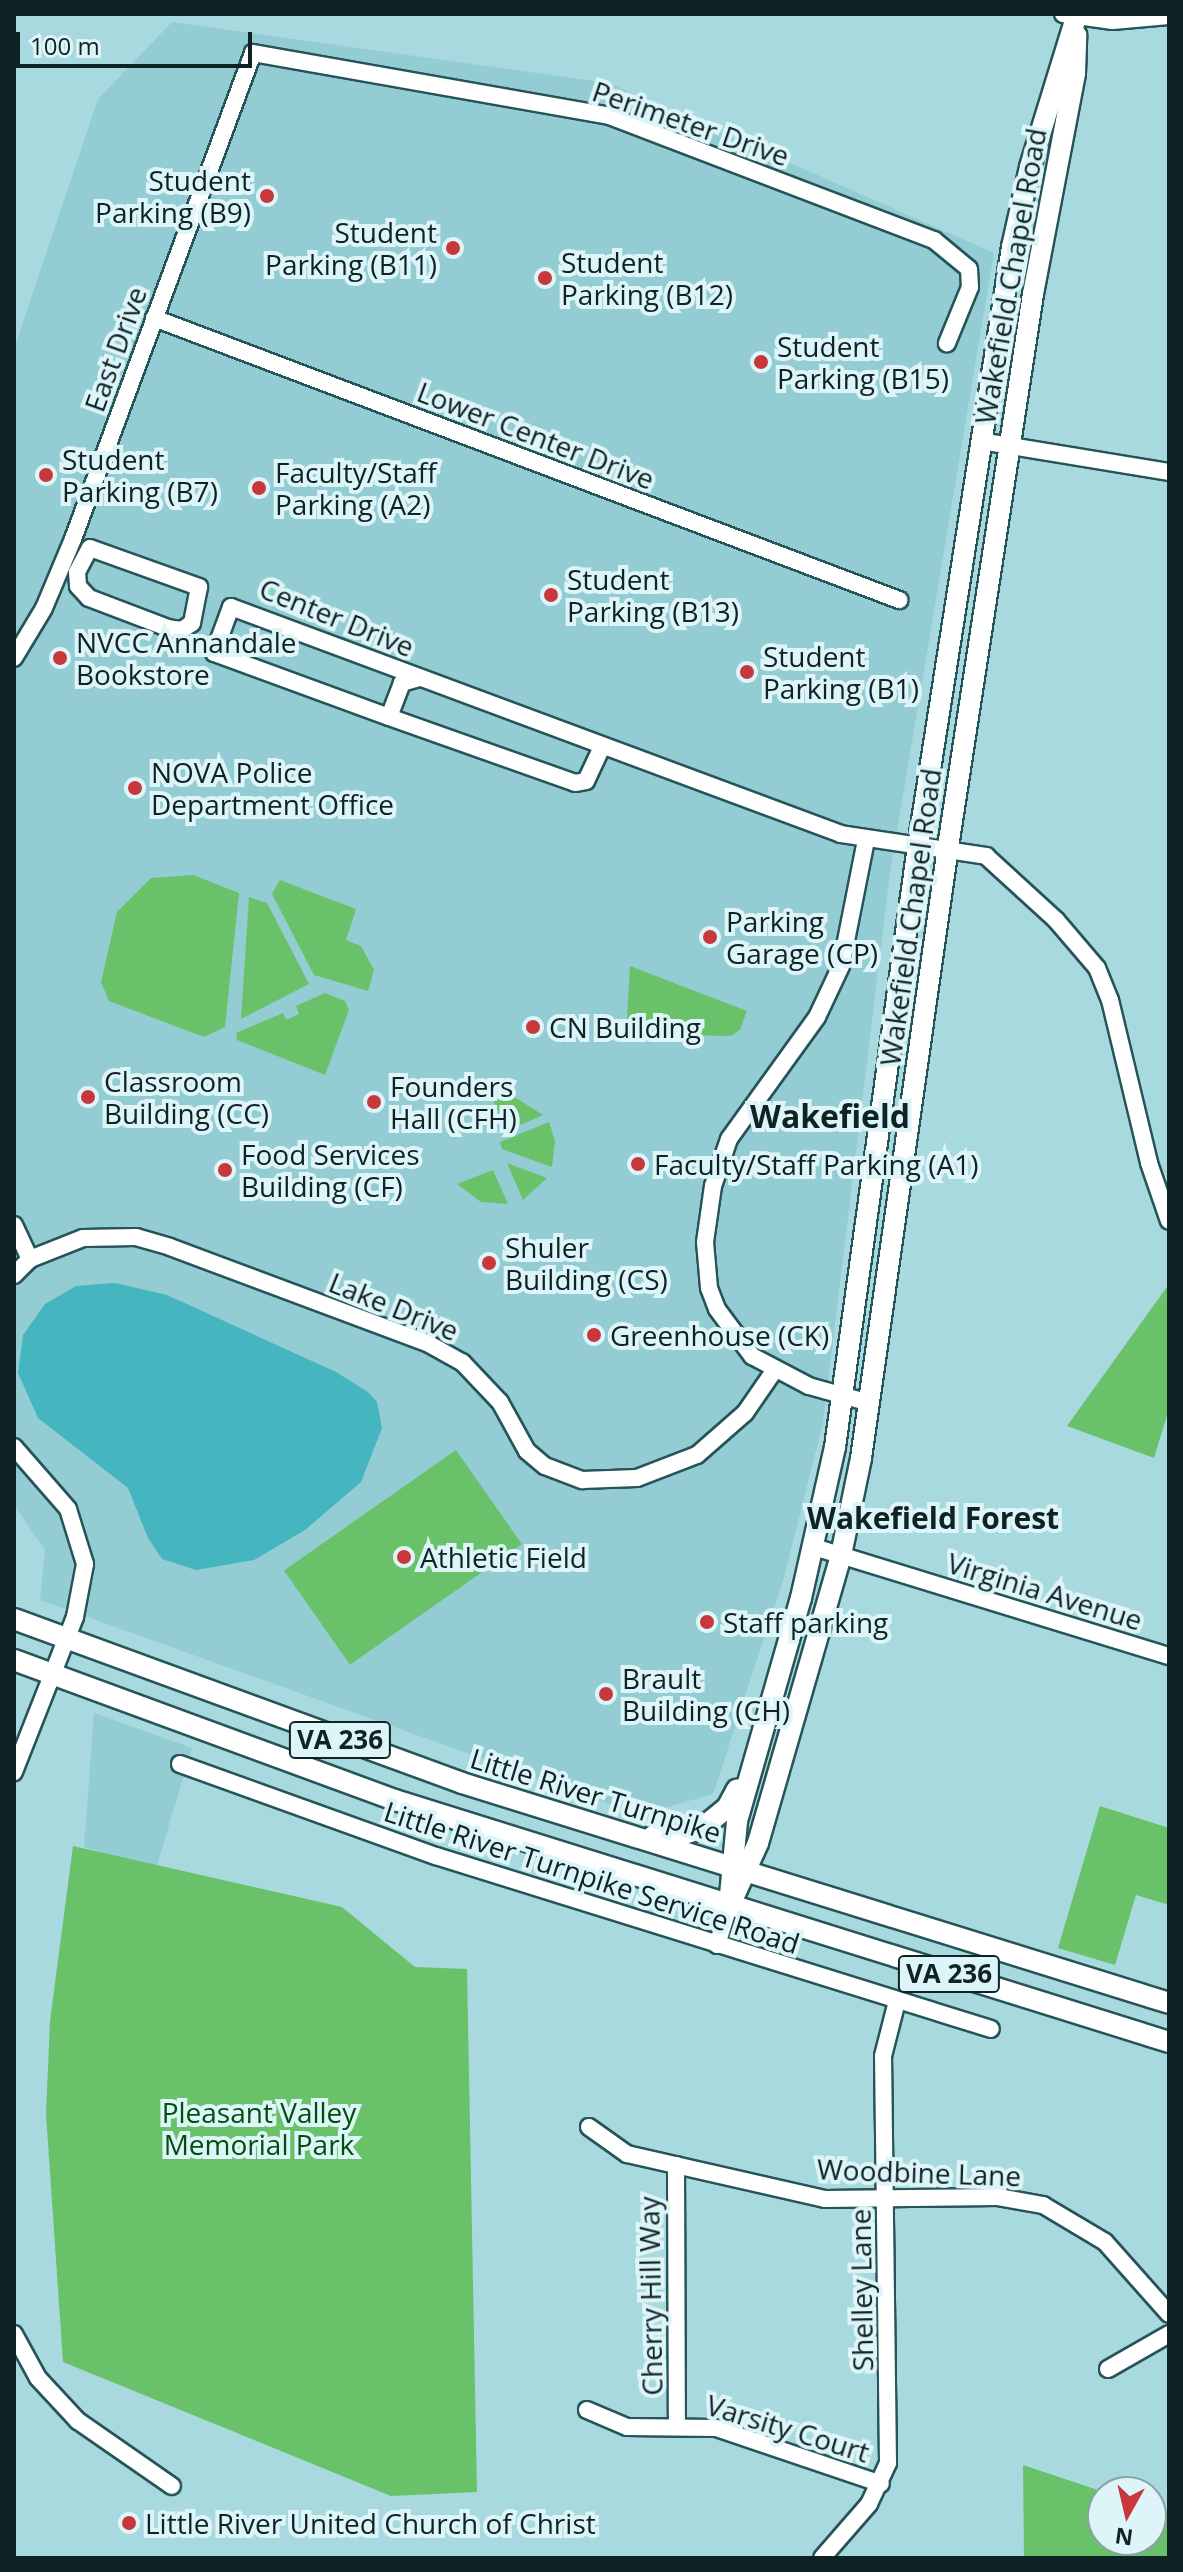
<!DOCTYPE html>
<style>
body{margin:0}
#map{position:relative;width:1183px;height:2572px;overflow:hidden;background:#a8d9de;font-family:"Open Sans",sans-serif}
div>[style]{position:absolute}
.built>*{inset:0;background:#93cdd3}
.green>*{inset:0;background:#69c26a;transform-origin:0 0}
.water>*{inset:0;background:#45b5c0}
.roads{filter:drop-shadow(2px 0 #255459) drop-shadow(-2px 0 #255459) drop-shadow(0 2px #255459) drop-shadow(0 -2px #255459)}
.minor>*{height:16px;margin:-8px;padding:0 8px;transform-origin:8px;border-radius:8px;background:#fff}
.major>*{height:20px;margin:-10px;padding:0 10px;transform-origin:10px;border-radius:10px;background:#fff}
.dots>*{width:22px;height:22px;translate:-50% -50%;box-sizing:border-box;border:4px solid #ddf5f8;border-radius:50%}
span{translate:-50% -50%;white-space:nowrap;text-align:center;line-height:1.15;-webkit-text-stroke:8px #ddf5f8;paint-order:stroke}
.shield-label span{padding:2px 6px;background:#ddf5f8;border:2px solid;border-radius:6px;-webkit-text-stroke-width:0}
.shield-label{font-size:26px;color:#0f2224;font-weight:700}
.street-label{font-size:28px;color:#0f2224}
.poi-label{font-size:28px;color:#0f2224}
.right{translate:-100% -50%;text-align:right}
.left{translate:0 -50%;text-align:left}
.park-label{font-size:28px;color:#024f0c}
.neighbourhood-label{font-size:30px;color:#0f2224;font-weight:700}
.quarter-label{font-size:32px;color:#0f2224;font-weight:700}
.frame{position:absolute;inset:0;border:16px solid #0f2224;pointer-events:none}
.north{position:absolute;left:1087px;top:2476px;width:80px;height:80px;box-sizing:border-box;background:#ddf5f8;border:2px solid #8ba1a3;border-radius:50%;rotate:188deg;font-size:22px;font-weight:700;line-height:32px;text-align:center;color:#0f2224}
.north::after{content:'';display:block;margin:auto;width:28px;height:36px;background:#c7373b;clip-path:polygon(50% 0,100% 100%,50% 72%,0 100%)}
.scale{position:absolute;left:16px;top:32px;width:236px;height:36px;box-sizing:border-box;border:4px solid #0f2224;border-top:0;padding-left:10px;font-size:24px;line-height:28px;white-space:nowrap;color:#0f2224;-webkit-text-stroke:6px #ddf5f8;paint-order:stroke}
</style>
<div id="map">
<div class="built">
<i style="clip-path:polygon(172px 22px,609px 83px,994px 253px,890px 873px,823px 1423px,783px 1581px,713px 1794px,640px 1815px,40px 1600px,45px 1550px,14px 1505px,14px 349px,98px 99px)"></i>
<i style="clip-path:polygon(94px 1713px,192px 1748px,156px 1869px,84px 1847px)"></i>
</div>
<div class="green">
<i style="clip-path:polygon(193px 875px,239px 893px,225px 1027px,204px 1037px,109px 1001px,101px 982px,117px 912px,151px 878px)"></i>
<i style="clip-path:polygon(280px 880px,356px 909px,346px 940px,361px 946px,374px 970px,368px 991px,314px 975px,272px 894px)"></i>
<i style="clip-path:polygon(249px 897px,267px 903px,309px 984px,241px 1019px)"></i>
<i style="clip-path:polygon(630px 966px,747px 1011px,740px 1030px,731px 1036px,626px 1034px)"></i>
<i style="clip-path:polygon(325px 993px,345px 1001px,349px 1010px,325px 1075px,237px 1040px,236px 1033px,283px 1013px,286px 1020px,299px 1014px,296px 1006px)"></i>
<i style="clip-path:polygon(491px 1095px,511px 1095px,543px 1115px,507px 1131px)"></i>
<i style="clip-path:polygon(549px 1122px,555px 1141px,552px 1167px,502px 1149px,500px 1142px)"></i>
<i style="clip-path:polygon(507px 1163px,547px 1178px,523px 1200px)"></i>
<i style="clip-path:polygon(493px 1170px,508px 1204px,481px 1202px,457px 1184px)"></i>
<i style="clip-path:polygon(1169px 1284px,1169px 1409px,1154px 1458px,1067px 1426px)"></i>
<i style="left:456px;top:1450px;width:115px;height:210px;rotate:55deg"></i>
<i style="clip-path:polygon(1100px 1806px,1169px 1828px,1169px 1905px,1136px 1895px,1115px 1965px,1058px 1948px)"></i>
<i style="clip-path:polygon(73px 1846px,342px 1907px,415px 1967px,467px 1969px,477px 2492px,391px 2496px,63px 2362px,46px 2114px,50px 2021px)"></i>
<i style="clip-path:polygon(1023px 2465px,1104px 2492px,1103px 2540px,1151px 2540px,1151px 2508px,1169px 2514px,1169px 2558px,1024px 2558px)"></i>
</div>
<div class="water">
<i style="clip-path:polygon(115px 1283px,167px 1295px,336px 1372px,368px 1392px,377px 1402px,382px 1428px,361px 1482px,305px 1530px,254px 1560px,196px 1570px,162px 1559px,148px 1538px,128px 1488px,38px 1418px,18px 1373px,23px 1335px,45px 1304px,76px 1286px)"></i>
</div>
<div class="roads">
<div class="minor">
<i style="left:1063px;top:14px;width:50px;rotate:8deg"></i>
<i style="left:1113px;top:21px;width:56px;rotate:-5.1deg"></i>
<i style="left:154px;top:318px;width:797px;rotate:20.73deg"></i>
<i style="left:980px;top:441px;width:192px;rotate:9.3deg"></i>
<i style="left:90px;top:548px;width:116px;rotate:19.7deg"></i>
<i style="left:199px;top:587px;width:37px;rotate:101deg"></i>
<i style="left:192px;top:623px;width:12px;rotate:145deg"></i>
<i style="left:182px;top:630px;width:14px;rotate:-172deg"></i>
<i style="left:168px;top:628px;width:85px;rotate:-159.2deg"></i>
<i style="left:89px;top:598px;width:16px;rotate:-133deg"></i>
<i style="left:78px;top:586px;width:14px;rotate:-94deg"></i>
<i style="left:77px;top:572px;width:27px;rotate:-62deg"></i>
<i style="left:14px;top:658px;width:58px;rotate:-59deg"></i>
<i style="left:44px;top:608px;width:75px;rotate:-67.2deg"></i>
<i style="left:73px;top:539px;width:518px;rotate:-69.68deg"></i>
<i style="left:253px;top:53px;width:362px;rotate:10deg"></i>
<i style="left:609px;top:116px;width:348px;rotate:20.9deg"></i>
<i style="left:934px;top:240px;width:45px;rotate:39.6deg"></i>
<i style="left:969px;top:269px;width:18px;rotate:87deg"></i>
<i style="left:970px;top:287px;width:61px;rotate:112.3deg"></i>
<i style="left:419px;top:678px;width:18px;rotate:164deg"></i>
<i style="left:402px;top:683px;width:36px;rotate:111deg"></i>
<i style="left:389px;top:717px;width:197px;rotate:19.5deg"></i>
<i style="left:575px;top:783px;width:11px;rotate:-10deg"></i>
<i style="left:586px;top:781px;width:38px;rotate:-65deg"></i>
<i style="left:389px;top:717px;width:186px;rotate:-159.9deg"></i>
<i style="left:214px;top:653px;width:49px;rotate:-69.7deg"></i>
<i style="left:231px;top:607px;width:651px;rotate:20.41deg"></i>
<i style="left:841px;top:834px;width:147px;rotate:8.6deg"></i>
<i style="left:986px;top:856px;width:95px;rotate:42.4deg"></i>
<i style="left:1056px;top:920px;width:63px;rotate:49.5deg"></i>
<i style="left:1097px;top:968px;width:35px;rotate:68deg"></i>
<i style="left:1110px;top:1000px;width:168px;rotate:76.5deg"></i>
<i style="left:1149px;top:1163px;width:61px;rotate:71deg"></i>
<i style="left:866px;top:840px;width:128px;rotate:101.2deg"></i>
<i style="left:841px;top:966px;width:56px;rotate:115.2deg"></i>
<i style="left:817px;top:1017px;width:150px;rotate:125.8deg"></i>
<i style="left:729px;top:1139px;width:50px;rotate:108.8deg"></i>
<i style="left:713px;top:1186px;width:57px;rotate:98.1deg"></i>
<i style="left:705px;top:1242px;width:46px;rotate:85deg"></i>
<i style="left:709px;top:1288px;width:22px;rotate:69deg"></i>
<i style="left:717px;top:1309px;width:59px;rotate:53.3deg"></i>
<i style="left:752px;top:1356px;width:64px;rotate:27.8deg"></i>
<i style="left:809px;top:1386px;width:63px;rotate:15.6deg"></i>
<i style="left:14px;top:1225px;width:38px;rotate:65deg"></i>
<i style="left:14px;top:1275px;width:23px;rotate:-45deg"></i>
<i style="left:30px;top:1259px;width:57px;rotate:-21.6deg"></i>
<i style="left:83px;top:1238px;width:53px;rotate:-1.1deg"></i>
<i style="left:136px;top:1237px;width:35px;rotate:16deg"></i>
<i style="left:170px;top:1247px;width:277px;rotate:20.5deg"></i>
<i style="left:429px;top:1344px;width:38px;rotate:29deg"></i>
<i style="left:462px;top:1362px;width:55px;rotate:46.5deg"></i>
<i style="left:500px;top:1402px;width:56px;rotate:61.1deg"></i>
<i style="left:527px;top:1451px;width:23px;rotate:40deg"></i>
<i style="left:545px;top:1466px;width:40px;rotate:21deg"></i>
<i style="left:582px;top:1480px;width:55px;rotate:-2.1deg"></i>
<i style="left:637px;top:1478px;width:64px;rotate:-21deg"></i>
<i style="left:697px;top:1455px;width:64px;rotate:-41.2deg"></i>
<i style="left:745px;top:1413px;width:51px;rotate:-55.4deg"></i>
<i style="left:14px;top:1447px;width:82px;rotate:48.9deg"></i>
<i style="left:68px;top:1509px;width:58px;rotate:72.8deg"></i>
<i style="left:85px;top:1564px;width:54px;rotate:100.7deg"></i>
<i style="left:75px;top:1617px;width:167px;rotate:111.5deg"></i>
<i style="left:814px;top:1547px;width:371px;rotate:17.1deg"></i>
<i style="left:180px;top:1764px;width:272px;rotate:19.8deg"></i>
<i style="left:436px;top:1856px;width:581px;rotate:17.31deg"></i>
<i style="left:717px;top:1945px;width:41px;rotate:-72.9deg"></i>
<i style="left:589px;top:2127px;width:47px;rotate:35.4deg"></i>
<i style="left:627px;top:2154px;width:203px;rotate:12.8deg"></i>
<i style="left:825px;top:2199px;width:173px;rotate:-0.7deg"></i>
<i style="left:998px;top:2197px;width:46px;rotate:10.1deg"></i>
<i style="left:1043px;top:2205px;width:72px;rotate:30.8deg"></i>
<i style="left:1105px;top:2242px;width:96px;rotate:48.4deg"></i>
<i style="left:676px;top:2165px;width:260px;rotate:89.8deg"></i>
<i style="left:14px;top:2334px;width:50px;rotate:61.4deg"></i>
<i style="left:38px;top:2378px;width:59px;rotate:47.1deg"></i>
<i style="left:78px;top:2421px;width:114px;rotate:34.7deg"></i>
<i style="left:1108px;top:2369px;width:70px;rotate:-29.8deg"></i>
<i style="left:587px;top:2410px;width:43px;rotate:23deg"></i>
<i style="left:627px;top:2427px;width:89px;rotate:0.6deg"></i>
<i style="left:716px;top:2428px;width:174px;rotate:18.7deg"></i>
<i style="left:822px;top:2558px;width:72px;rotate:-49deg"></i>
<i style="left:869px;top:2504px;width:45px;rotate:-65.1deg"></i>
<i style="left:888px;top:2463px;width:407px;rotate:-90.7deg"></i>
<i style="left:883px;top:2056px;width:57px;rotate:-75.7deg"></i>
</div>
<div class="major">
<i style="left:14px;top:1619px;width:477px;rotate:20.1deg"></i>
<i style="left:462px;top:1783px;width:740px;rotate:17.28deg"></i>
<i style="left:14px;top:1660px;width:406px;rotate:20.2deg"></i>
<i style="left:395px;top:1800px;width:811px;rotate:17.36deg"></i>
<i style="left:653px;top:1836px;width:22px;rotate:3deg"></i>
<i style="left:675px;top:1837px;width:28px;rotate:-18deg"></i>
<i style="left:702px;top:1828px;width:32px;rotate:-39deg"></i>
<i style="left:727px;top:1808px;width:21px;rotate:-62deg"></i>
<i style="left:731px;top:1903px;width:66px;rotate:-65.8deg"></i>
<i style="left:758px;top:1843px;width:300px;rotate:-73.9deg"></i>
<i style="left:841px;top:1555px;width:99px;rotate:-78.3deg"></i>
<i style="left:861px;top:1458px;width:617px;rotate:-81.9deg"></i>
<i style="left:948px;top:847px;width:559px;rotate:-81.26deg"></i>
<i style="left:1033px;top:294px;width:225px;rotate:-79.2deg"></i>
<i style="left:1075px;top:73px;width:38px;rotate:-88deg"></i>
<i style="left:729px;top:1906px;width:85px;rotate:-84.6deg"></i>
<i style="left:737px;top:1821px;width:232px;rotate:-74deg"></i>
<i style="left:801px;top:1598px;width:155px;rotate:-77.3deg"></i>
<i style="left:835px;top:1447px;width:607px;rotate:-82.14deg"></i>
<i style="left:918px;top:846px;width:606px;rotate:-81.08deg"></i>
<i style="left:1012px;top:247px;width:82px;rotate:-77.3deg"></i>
<i style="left:1030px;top:167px;width:160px;rotate:-72.9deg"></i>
</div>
</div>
<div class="dots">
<i style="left:267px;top:196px;background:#c7373b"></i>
<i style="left:453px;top:248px;background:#c7373b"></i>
<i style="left:545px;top:278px;background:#c7373b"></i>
<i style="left:761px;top:362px;background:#c7373b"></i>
<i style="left:46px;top:475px;background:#c7373b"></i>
<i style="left:259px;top:488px;background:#c7373b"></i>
<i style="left:551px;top:595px;background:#c7373b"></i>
<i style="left:60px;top:658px;background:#c7373b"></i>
<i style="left:747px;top:672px;background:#c7373b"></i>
<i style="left:135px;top:788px;background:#c7373b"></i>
<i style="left:710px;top:937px;background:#c7373b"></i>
<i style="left:533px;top:1027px;background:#c7373b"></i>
<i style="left:88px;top:1097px;background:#c7373b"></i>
<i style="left:374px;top:1102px;background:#c7373b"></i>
<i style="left:638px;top:1164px;background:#c7373b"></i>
<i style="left:225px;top:1170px;background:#c7373b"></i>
<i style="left:489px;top:1263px;background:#c7373b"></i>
<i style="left:594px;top:1335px;background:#c7373b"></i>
<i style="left:404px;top:1557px;background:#c7373b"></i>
<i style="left:707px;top:1622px;background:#c7373b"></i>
<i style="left:606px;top:1694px;background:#c7373b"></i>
<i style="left:129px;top:2523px;background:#c7373b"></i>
</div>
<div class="shield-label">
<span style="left:340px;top:1740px">VA 236</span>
<span style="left:949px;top:1974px">VA 236</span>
</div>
<div class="street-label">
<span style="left:691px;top:123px;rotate:19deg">Perimeter Drive</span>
<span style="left:1010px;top:276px;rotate:-80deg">Wakefield Chapel Road</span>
<span style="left:115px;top:349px;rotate:-70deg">East Drive</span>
<span style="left:536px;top:435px;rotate:21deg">Lower Center Drive</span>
<span style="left:337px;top:617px;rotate:22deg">Center Drive</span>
<span style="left:910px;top:917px;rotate:-82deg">Wakefield Chapel Road</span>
<span style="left:394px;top:1306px;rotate:22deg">Lake Drive</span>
<span style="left:1045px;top:1591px;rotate:17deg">Virginia Avenue</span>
<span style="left:596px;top:1795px;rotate:17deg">Little River Turnpike</span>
<span style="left:592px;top:1877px;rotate:18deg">Little River Turnpike Service Road</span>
<span style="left:919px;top:2172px;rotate:2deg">Woodbine Lane</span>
<span style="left:861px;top:2290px;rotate:-91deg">Shelley Lane</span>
<span style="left:650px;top:2296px;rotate:-91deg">Cherry Hill Way</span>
<span style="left:788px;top:2428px;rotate:17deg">Varsity Court</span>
</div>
<div class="poi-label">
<span class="right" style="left:251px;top:196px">Student<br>Parking (B9)</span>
<span class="right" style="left:437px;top:248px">Student<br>Parking (B11)</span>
<span class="left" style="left:561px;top:278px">Student<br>Parking (B12)</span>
<span class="left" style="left:777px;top:362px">Student<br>Parking (B15)</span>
<span class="left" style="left:62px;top:475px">Student<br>Parking (B7)</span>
<span class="left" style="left:275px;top:488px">Faculty/Staff<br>Parking (A2)</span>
<span class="left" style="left:567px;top:595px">Student<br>Parking (B13)</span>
<span class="left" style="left:76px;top:658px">NVCC Annandale<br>Bookstore</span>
<span class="left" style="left:763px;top:672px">Student<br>Parking (B1)</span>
<span class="left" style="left:151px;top:788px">NOVA Police<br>Department Office</span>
<span class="left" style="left:726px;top:937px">Parking<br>Garage (CP)</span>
<span class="left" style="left:549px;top:1027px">CN Building</span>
<span class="left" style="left:104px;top:1097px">Classroom<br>Building (CC)</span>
<span class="left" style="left:390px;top:1102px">Founders<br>Hall (CFH)</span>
<span class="left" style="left:241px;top:1170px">Food Services<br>Building (CF)</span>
<span class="left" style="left:654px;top:1164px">Faculty/Staff Parking (A1)</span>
<span class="left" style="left:505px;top:1263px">Shuler<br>Building (CS)</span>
<span class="left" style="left:610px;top:1335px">Greenhouse (CK)</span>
<span class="left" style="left:420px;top:1557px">Athletic Field</span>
<span class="left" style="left:723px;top:1622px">Staff parking</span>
<span class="left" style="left:622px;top:1694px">Brault<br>Building (CH)</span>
<span class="left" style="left:145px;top:2523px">Little River United Church of Christ</span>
</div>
<div class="park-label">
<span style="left:259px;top:2128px">Pleasant Valley<br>Memorial Park</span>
</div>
<div class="neighbourhood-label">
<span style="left:933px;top:1518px">Wakefield Forest</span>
</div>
<div class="quarter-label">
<span style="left:830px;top:1116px">Wakefield</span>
</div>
<div class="frame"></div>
<div class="north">N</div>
<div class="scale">100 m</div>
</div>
